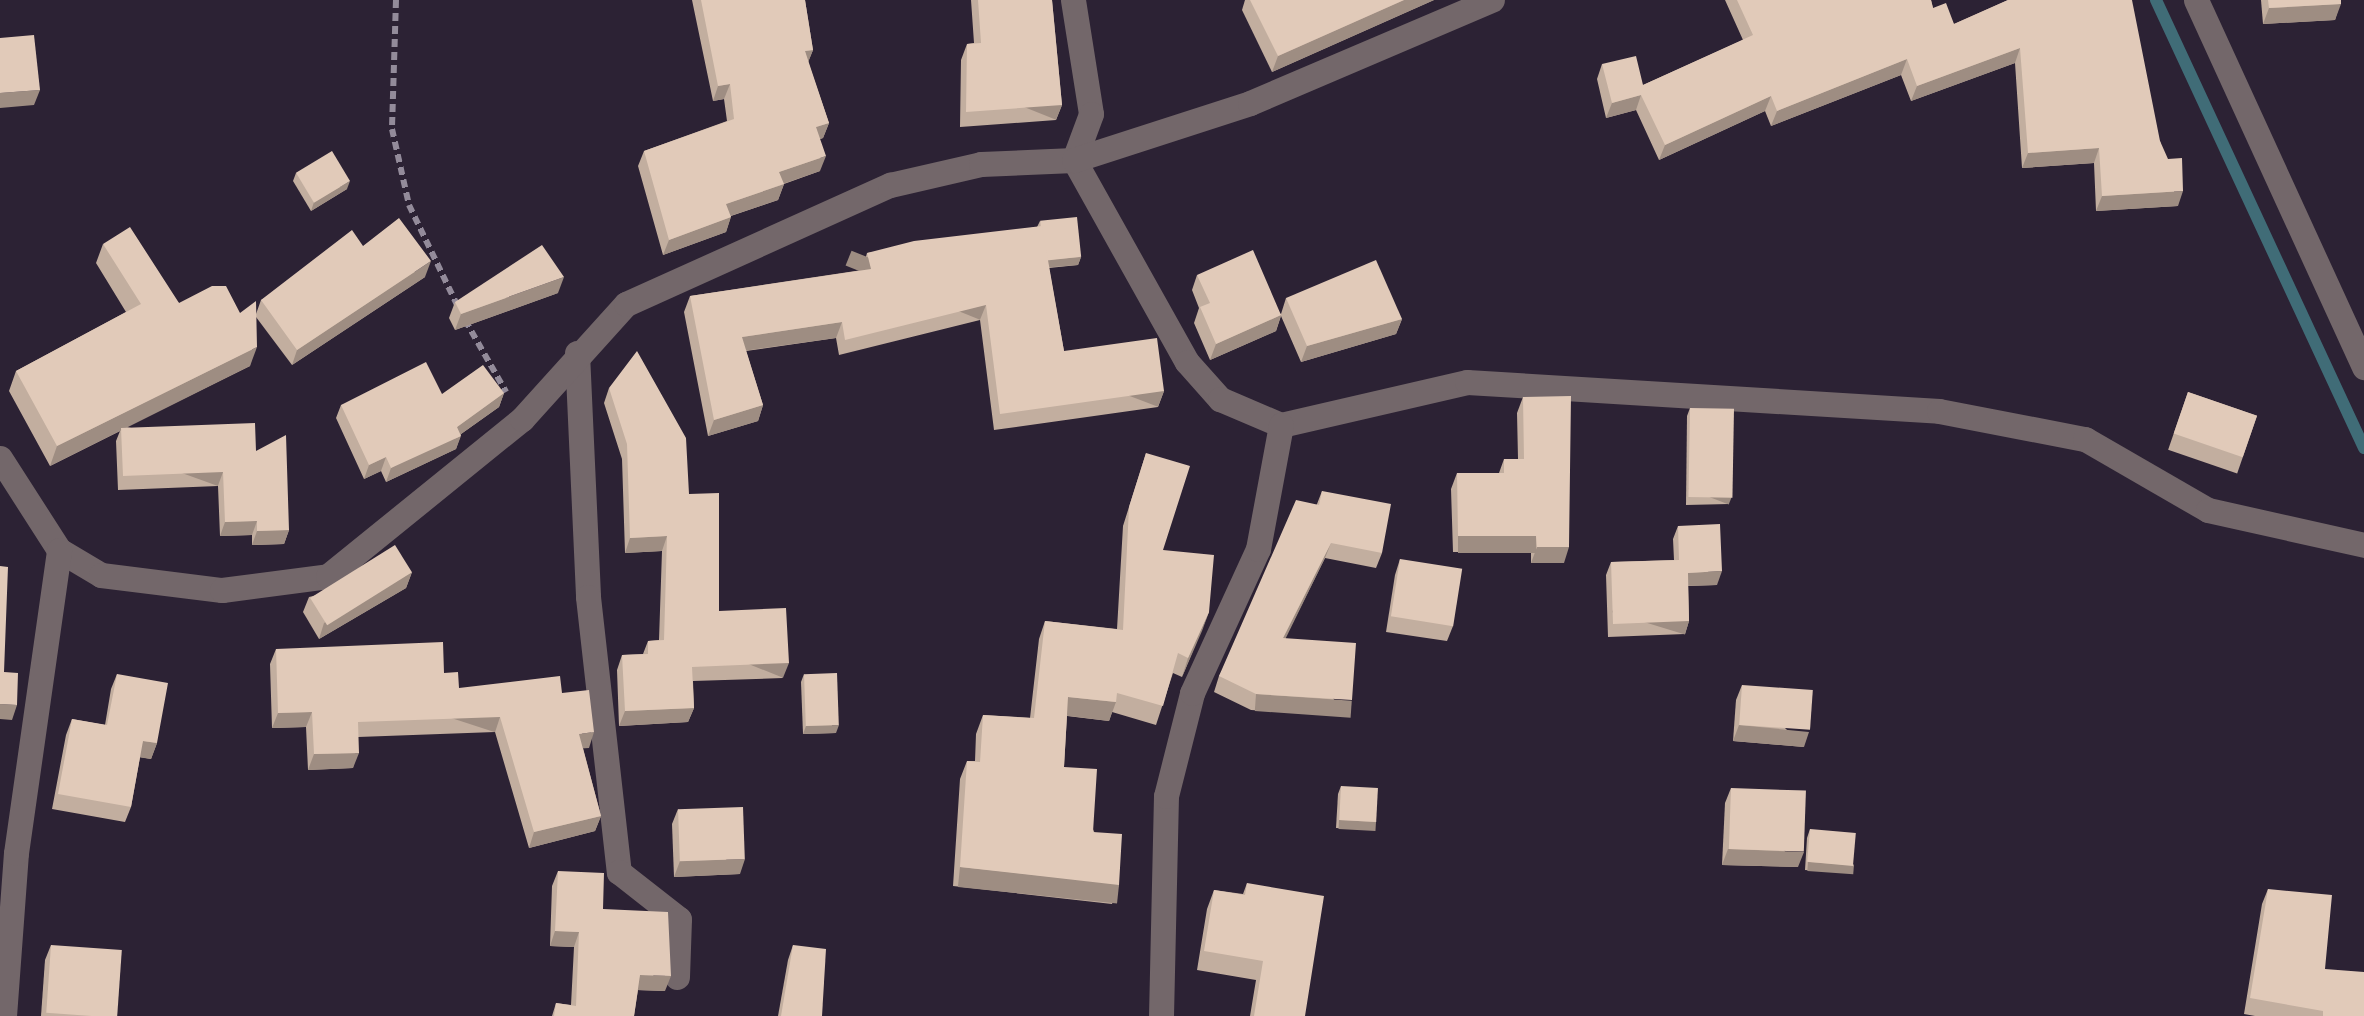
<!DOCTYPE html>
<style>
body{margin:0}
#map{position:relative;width:2364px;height:1016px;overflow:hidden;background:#2c2234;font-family:Montserrat,sans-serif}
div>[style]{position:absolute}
.stream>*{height:12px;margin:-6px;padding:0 6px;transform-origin:6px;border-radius:6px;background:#406c77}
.path>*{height:6px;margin-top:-3px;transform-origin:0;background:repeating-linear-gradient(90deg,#938b9a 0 8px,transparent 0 13px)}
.street>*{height:25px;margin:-12.5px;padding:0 12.5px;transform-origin:12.5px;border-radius:12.5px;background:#73676a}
.wall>*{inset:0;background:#c2ae9f;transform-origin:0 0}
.shaded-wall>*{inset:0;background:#9e8d82;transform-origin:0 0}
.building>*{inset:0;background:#e1cab9;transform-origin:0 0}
span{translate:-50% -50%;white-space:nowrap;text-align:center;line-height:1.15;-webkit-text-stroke:10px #22192a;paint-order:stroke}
</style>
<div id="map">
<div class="stream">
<i style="left:2156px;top:0;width:494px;rotate:65.1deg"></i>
</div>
<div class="path">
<i style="left:396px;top:0;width:129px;rotate:91.8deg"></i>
<i style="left:392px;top:129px;width:78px;rotate:77.4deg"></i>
<i style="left:409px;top:205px;width:115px;rotate:64.3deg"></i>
<i style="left:465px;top:320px;width:83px;rotate:60.3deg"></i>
</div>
<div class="street">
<i style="left:1073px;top:0;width:115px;rotate:81deg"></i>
<i style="left:1091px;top:114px;width:49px;rotate:110.3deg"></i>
<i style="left:1074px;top:160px;width:231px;rotate:60.8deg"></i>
<i style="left:1187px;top:362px;width:50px;rotate:48.3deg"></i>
<i style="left:1220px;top:399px;width:66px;rotate:23.1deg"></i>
<i style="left:1281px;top:425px;width:191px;rotate:-13deg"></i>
<i style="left:1467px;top:382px;width:473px;rotate:3.5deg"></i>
<i style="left:1939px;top:411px;width:149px;rotate:10.9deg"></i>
<i style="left:2085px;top:439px;width:142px;rotate:30deg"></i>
<i style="left:2208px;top:510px;width:160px;rotate:12.6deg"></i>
<i style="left:2196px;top:0;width:404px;rotate:65.4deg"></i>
<i style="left:577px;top:353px;width:244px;rotate:87.4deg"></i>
<i style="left:588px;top:597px;width:277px;rotate:83.6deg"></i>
<i style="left:619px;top:872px;width:76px;rotate:38.1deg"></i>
<i style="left:679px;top:919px;width:58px;rotate:92deg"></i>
<i style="left:0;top:458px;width:109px;rotate:57.3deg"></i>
<i style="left:59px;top:550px;width:49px;rotate:30.8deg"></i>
<i style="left:101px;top:575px;width:122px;rotate:7.1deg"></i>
<i style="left:222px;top:590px;width:107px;rotate:-7.5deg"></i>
<i style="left:328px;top:576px;width:250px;rotate:-39deg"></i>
<i style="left:522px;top:419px;width:155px;rotate:-47.9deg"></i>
<i style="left:626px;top:304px;width:290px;rotate:-24.3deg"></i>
<i style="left:890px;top:185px;width:93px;rotate:-13deg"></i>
<i style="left:981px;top:164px;width:93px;rotate:-2.5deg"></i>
<i style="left:1074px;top:160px;width:185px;rotate:-17.9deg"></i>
<i style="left:1250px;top:103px;width:263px;rotate:-23.1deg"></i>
<i style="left:4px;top:1016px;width:163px;rotate:-85.8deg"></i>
<i style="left:16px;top:853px;width:306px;rotate:-81.9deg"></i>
<i style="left:1161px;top:1016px;width:220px;rotate:-88.7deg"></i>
<i style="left:1166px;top:796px;width:106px;rotate:-75.8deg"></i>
<i style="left:1192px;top:693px;width:158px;rotate:-65.4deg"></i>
<i style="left:1258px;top:549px;width:126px;rotate:-79.5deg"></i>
</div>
<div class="wall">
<i style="clip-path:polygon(692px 0,805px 0,813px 50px,808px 62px,829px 123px,823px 138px,820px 139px,820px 171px,784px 184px,778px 200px,731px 216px,726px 232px,663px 255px,638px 166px,644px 151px,727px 121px,724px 99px,713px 101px)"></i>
<i style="clip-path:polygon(971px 0,1052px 0,1062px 105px,1056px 120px,960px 127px,961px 60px,967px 44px,974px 43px)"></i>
<i style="clip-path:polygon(1245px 0,1434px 0,1272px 72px,1242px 10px)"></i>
<i style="clip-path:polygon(1725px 0,1931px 0,1933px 8px,1954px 24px,2008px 0,2160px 141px,2178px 206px,2096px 211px,2094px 163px,2022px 168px,2015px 63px,1911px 101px,1901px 75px,1771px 126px,1765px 111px,1659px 160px,1636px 110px,1606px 118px,1597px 79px,1602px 64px,1643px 85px,1743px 40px)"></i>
<i style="clip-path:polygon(2261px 0,2341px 0,2335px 20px,2263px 24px)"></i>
<i style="clip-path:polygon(296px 173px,347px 189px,311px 211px,293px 181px)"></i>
<i style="clip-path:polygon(1040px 221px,1081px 257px,1078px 265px,1049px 268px,1064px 351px,1164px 391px,1158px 407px,994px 430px,980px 320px,839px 355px,836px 338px,746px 351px,763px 405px,758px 421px,708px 436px,684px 312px,690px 296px,862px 270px,867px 253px,1037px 227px)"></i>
<i style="clip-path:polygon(103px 244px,179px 303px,240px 313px,256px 314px,261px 300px,363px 246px,425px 277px,292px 365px,256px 317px,250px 366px,126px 427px,256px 451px,289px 530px,284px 544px,252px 545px,252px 535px,220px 536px,218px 486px,118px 490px,116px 441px,120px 431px,50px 466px,9px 391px,16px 371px,126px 312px,96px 263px)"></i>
<i style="clip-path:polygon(1197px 275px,1281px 314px,1286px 298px,1402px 319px,1396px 334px,1301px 362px,1281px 316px,1276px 331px,1210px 360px,1194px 323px,1199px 308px,1192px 290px)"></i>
<i style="clip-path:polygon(558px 293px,455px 330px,449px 318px,455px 302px)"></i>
<i style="clip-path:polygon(609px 388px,689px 494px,719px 611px,783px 678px,693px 681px,694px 708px,688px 722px,619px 726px,617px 670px,622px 655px,643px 654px,648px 641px,659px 640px,662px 551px,625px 553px,622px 459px,604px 403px)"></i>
<i style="left:2188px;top:392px;width:73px;height:61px;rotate:19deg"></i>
<i style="clip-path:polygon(504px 393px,499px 407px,461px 434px,456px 449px,386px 482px,381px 471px,364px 479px,336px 418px,341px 405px,442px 394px)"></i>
<i style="clip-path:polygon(1523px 397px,1564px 563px,1531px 563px,1531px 552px,1453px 552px,1451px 489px,1457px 473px,1499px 473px,1504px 459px,1518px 459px,1517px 413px)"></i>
<i style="clip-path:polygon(1690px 408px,1729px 504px,1686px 505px,1687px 416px)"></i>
<i style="clip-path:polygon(1146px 453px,1163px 550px,1209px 612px,1182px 677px,1173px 673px,1156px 725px,1112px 712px,1109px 721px,1067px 716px,1064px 767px,1119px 885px,1112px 904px,953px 886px,960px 779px,967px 761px,975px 761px,976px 734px,983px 715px,1030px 718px,1039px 639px,1045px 621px,1117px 629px,1123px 526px)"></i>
<i style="clip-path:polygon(1322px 491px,1382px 553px,1376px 568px,1325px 558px,1285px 638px,1347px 716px,1251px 710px,1214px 692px,1219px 676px,1317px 504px)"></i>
<i style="clip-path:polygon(1678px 526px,1717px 585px,1688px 586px,1689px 621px,1685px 634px,1608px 637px,1606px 575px,1611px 562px,1674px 560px,1673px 539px)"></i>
<i style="clip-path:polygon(1400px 559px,1453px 626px,1447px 641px,1386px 632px,1395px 575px)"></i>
<i style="clip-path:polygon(412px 572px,406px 588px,319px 639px,303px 612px,309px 597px)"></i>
<i style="clip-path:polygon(276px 649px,444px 673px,459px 688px,562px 693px,589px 748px,583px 748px,601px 816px,595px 831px,529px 848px,495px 732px,358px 737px,353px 768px,308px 770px,306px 727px,272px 728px,270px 664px)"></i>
<i style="clip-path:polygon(117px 674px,157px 743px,151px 759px,140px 757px,131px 807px,125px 822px,52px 809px,66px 735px,72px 719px,105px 725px,111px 689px)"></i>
<i style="clip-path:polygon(804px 674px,836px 733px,803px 734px,801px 682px)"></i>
<i style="clip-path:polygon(1742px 685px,1804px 747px,1733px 741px,1736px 700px)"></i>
<i style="clip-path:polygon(1341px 786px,1376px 822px,1373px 830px,1336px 828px,1338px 794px)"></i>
<i style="clip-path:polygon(1731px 788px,1798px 867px,1722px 865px,1725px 803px)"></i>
<i style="clip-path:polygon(678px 809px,740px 874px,674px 877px,672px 824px)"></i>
<i style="clip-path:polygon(1810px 829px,1854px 865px,1851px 873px,1805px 870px,1807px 838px)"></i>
<i style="clip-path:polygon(558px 871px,603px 909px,665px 991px,638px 990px,634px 1016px,552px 1016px,556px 1003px,571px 1005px,574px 947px,550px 946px,552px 886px)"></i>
<i style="clip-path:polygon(1247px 883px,1305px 1016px,1250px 1016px,1256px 980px,1197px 970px,1207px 909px,1214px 890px,1243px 894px)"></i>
<i style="clip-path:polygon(2268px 889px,2325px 969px,2364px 1016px,2255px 1016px,2244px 1014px,2262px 904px)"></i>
<i style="clip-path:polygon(51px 945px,117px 1016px,41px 1016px,45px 960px)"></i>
<i style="clip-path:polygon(793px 945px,822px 1016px,778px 1016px,788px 960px)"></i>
</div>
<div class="shaded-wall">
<i style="clip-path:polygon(1404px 0,1434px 0,1272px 72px,1278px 56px)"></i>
<i style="clip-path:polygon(2341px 4px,2335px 20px,2263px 24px,2269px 8px)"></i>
<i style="clip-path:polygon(2020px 48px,2015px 63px,1911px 101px,1917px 86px)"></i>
<i style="clip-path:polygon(813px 50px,807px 65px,805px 51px)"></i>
<i style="clip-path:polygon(1907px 59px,1901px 75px,1771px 126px,1777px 111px)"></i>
<i style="clip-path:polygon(730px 84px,724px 99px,713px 101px,718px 86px)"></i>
<i style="clip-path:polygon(40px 90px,34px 105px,0 108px,0 93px)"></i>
<i style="clip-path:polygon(1641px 95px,1636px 110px,1606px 118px,1612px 103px)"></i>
<i style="clip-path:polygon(1771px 96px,1765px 111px,1659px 160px,1665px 145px)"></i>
<i style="left:1062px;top:105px;width:16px;height:96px;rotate:112deg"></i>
<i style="clip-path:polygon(829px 123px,823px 138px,811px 142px,816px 127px)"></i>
<i style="clip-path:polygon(2099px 148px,2094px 163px,2022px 168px,2028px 153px)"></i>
<i style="clip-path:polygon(826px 156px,820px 171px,774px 187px,779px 172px)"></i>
<i style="clip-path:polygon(350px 181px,347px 189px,311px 211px,314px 202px)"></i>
<i style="clip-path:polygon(784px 184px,778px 200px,721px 219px,726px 204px)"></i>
<i style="clip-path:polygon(2183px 191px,2178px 206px,2096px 211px,2102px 196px)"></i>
<i style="clip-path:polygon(731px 217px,726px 232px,663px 255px,669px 240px)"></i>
<i style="clip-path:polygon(1081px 257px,1078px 265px,1041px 268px,1044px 260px)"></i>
<i style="clip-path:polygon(431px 261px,425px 277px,292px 365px,297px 350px)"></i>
<i style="clip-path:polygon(564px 277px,558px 293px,455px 330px,461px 314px)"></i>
<i style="left:986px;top:305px;width:16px;height:145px;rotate:112deg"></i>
<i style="clip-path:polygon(1281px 315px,1276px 331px,1210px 360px,1216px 344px)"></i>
<i style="clip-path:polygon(1402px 319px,1396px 334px,1301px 362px,1307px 346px)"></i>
<i style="clip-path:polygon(842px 322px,836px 338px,736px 352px,742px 337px)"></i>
<i style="clip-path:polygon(257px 347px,250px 366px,50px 466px,57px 446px)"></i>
<i style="left:1164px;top:391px;width:17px;height:166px;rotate:111deg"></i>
<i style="clip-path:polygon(504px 393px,499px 407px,454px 439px,461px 436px,456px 449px,386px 482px,391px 468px,457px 427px)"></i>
<i style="clip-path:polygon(763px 405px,758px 421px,708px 436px,714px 420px)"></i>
<i style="clip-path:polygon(386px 457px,381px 471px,364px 479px,369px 465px)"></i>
<i style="left:223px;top:472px;width:15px;height:100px;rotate:110deg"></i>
<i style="left:1732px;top:496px;width:9px;height:43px;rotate:111deg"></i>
<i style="clip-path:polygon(257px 521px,252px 535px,220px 536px,225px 522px)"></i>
<i style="clip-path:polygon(289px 530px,284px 544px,252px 545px,257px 531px)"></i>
<i style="clip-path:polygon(667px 536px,662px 551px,625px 553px,630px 538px)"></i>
<i style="left:1458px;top:536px;width:78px;height:17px"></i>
<i style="clip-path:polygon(1331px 543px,1325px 558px,1278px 654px,1283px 638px)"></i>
<i style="clip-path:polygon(1537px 547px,1569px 547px,1564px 563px,1531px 563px)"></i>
<i style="clip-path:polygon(1722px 571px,1717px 585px,1683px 586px,1688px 573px)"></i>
<i style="clip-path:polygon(412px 572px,406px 588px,319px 639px,324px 623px)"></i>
<i style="clip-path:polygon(1209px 612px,1202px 631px,1182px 677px,1188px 658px)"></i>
<i style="left:1689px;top:621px;width:14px;height:76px;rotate:107deg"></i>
<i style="left:789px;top:663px;width:16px;height:97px;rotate:112deg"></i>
<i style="left:1256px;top:694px;width:96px;height:17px;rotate:4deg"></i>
<i style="clip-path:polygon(1068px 697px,1116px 702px,1109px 721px,1061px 715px)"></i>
<i style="clip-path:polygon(0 704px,17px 705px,12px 720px,0 719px)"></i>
<i style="clip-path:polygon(694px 708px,688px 722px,619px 726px,625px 711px)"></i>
<i style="clip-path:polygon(312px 712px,306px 727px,272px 728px,278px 713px)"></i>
<i style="left:500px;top:717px;width:16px;height:142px;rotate:108deg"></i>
<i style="clip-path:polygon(839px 725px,836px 733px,803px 734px,806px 726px)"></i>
<i style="clip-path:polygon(1739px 725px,1809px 732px,1804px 747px,1733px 741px)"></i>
<i style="clip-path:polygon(594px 732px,589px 748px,574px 749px,579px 734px)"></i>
<i style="clip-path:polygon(143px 741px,157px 743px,151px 759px,137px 757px)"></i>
<i style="clip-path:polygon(359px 753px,353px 768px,308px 770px,314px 754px)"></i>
<i style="clip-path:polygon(601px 816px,595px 831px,529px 848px,534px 832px)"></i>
<i style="left:1339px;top:820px;width:37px;height:9px;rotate:3deg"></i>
<i style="clip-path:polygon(1728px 849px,1804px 852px,1798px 867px,1722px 865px)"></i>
<i style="clip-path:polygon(745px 859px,740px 874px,674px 877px,680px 861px)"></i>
<i style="left:1808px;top:862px;width:46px;height:9px;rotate:4deg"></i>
<i style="left:960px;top:867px;width:160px;height:20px;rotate:6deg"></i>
<i style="clip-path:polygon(555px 931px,579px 932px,574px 947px,550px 946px)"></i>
<i style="clip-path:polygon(640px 975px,671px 976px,665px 991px,635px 990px)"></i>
</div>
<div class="building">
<i style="clip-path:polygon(701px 0,805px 0,813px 50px,805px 51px,829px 123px,816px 127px,826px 156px,779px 172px,784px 184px,726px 204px,731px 217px,669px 240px,644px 151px,734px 119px,730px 84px,718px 86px)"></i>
<i style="clip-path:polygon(978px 0,1052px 0,1062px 105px,966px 112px,967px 44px,981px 43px)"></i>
<i style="clip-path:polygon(1250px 0,1404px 0,1278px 56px)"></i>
<i style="clip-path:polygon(1737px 0,1931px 0,1933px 8px,1946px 3px,1954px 24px,2008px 0,2132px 0,2160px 141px,2168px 159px,2182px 158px,2183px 191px,2102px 196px,2099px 148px,2028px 153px,2020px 48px,1917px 86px,1907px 59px,1777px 111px,1771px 96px,1665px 145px,1641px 95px,1612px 103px,1602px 64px,1636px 56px,1643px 85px,1753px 35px)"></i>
<i style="clip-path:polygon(2268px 0,2341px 0,2341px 4px,2269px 8px)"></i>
<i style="clip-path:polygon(34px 35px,40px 90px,0 93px,0 38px)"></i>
<i style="left:332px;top:151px;width:35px;height:42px;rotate:59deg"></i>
<i style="left:1077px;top:217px;width:40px;height:37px;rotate:84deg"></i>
<i style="clip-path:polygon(399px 218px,431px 261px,297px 350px,261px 300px,352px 230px,363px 246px)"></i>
<i style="clip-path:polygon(1042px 226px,1064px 351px,1157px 338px,1164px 391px,1000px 414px,986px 305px,845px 340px,842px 322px,742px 337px,763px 405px,714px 420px,690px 296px,871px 269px,867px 253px,914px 241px)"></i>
<i style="clip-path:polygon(130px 227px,179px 303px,212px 286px,226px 286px,240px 313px,256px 301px,257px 347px,57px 446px,16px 371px,141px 304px,103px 244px)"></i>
<i style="clip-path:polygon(542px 245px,564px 277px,461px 314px,455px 302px)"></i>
<i style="clip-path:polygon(1253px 250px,1281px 315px,1216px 344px,1200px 307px,1210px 303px,1197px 275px)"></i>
<i style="clip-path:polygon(1376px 260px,1402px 319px,1307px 346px,1286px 298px)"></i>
<i style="clip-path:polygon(637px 351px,686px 438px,689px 494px,719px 493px,719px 611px,786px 608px,789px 663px,692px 667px,694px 708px,625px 711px,622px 655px,648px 654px,648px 641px,664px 640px,667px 536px,630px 538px,627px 444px,609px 388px)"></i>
<i style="clip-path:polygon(426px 362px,442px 394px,483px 365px,504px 393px,457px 427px,461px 436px,391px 468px,386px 457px,369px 465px,341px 405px)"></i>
<i style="left:2188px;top:392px;width:73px;height:44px;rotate:19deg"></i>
<i style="clip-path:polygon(1571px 396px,1569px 547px,1537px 547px,1536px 536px,1458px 536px,1457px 473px,1504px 473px,1504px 459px,1524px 459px,1523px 397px)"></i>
<i style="left:1690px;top:408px;width:44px;height:89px;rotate:1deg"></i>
<i style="clip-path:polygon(255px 423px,256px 451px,286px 435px,289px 530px,257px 531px,257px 521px,225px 522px,223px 472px,123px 476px,121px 428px)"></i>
<i style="clip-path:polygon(1146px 453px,1190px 466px,1163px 550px,1214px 555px,1209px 612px,1188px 658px,1178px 653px,1163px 706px,1117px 693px,1116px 702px,1068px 697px,1064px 767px,1097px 769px,1093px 832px,1122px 834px,1119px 885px,960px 867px,967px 761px,980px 762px,983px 715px,1034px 718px,1045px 621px,1123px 630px,1129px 507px)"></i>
<i style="clip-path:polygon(1322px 491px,1391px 504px,1382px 553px,1331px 543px,1283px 638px,1356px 643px,1352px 700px,1256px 694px,1219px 676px,1296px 500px,1319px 505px)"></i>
<i style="clip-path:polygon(1720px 524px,1722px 571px,1688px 573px,1689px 621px,1613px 624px,1611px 562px,1679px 560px,1678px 526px)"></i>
<i style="left:395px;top:545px;width:32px;height:100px;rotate:58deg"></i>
<i style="left:1400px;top:559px;width:63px;height:58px;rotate:9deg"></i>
<i style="clip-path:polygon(0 566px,8px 567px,4px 672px,18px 673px,17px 705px,0 704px)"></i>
<i style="clip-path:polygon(443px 642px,444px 673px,458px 672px,459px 688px,560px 676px,562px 693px,589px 690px,594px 732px,579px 734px,601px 816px,534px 832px,500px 717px,358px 722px,359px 753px,314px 754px,312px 712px,278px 713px,276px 649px)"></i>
<i style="left:837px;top:673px;width:52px;height:33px;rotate:88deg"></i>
<i style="clip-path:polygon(117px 674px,168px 683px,157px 743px,143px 741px,131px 807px,58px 794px,72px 719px,107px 725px)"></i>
<i style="left:1742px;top:685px;width:71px;height:40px;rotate:4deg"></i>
<i style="left:1341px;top:786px;width:37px;height:34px;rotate:3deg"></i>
<i style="left:1731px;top:788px;width:75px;height:61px;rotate:2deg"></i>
<i style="left:743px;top:807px;width:52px;height:65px;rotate:88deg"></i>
<i style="left:1810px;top:829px;width:46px;height:33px;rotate:5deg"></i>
<i style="clip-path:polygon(558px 871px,604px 873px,603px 909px,668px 912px,671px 976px,640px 975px,634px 1016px,554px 1016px,556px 1003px,576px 1006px,579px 932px,555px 931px)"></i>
<i style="clip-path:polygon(1247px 883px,1324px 896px,1305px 1016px,1254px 1016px,1263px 961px,1204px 951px,1214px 890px,1245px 895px)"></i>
<i style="clip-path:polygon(2268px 889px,2332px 895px,2325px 969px,2364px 972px,2364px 1016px,2323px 1016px,2323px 1011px,2250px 998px)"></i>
<i style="left:51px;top:945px;width:71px;height:68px;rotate:4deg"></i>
<i style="clip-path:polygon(793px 945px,826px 949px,822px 1016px,781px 1016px)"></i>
</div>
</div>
